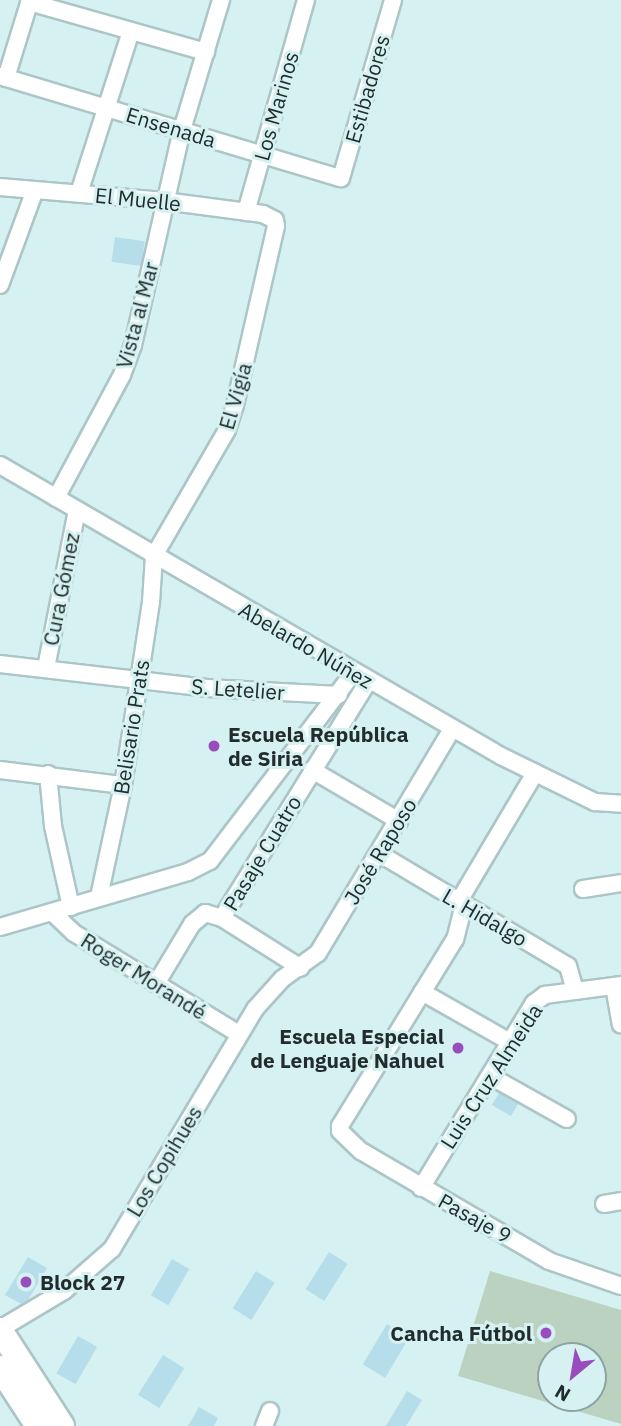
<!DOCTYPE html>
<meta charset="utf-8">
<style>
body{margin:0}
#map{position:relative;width:621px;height:1426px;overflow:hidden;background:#d6f1f1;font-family:"IBM Plex Sans",sans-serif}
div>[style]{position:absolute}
.green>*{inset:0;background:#bad2bf}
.building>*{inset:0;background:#b6ddea;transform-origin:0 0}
.roads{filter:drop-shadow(2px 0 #acc5c6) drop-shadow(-2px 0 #acc5c6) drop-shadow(0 2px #acc5c6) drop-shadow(0 -2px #acc5c6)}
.street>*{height:16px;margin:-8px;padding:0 8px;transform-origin:8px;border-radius:8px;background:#fff}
.primary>*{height:24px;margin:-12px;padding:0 12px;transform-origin:12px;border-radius:12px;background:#fff}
.dots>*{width:19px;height:19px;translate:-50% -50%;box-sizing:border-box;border:4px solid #d6f1f1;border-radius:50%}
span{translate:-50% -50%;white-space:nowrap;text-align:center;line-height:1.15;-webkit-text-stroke:6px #d6f1f1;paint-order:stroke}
.street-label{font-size:21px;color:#222c2c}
.poi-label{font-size:21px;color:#222c2c;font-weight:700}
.left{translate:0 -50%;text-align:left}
.right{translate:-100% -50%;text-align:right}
.north{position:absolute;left:537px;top:1342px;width:70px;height:70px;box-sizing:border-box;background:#d6f1f1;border:2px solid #8ea2a2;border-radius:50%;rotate:210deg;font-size:19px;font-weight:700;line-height:28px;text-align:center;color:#222c2c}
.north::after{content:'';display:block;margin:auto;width:24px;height:32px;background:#984cbe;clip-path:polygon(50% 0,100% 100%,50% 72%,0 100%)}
</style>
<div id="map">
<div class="green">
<i style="clip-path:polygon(evenodd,490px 1271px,621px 1310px,621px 1424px,458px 1376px,490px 1271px,551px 1356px,593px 1356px,593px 1398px,551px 1398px,551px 1356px)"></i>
</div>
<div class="building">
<i style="left:115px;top:237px;width:30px;height:25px;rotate:8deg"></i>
<i style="left:499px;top:1093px;width:22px;height:14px;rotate:30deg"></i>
<i style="left:329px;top:1252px;width:22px;height:44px;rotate:32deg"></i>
<i style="clip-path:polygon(28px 1257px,47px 1268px,28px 1300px,21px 1304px,5px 1295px)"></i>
<i style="left:172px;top:1259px;width:20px;height:42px;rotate:30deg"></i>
<i style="left:256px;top:1271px;width:22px;height:44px;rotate:32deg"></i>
<i style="left:387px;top:1324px;width:26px;height:47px;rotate:31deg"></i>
<i style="left:78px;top:1336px;width:22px;height:43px;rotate:30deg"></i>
<i style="left:163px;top:1355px;width:25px;height:47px;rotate:32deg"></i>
<i style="clip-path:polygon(407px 1391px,422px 1400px,406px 1426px,386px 1426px)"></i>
<i style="clip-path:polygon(199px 1407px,218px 1418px,214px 1426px,188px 1426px)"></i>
</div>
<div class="roads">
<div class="street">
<i style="left:29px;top:2px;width:184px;rotate:15.8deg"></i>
<i style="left:0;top:76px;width:356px;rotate:16.7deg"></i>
<i style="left:341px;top:178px;width:185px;rotate:-73.7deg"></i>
<i style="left:6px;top:78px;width:82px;rotate:-72.9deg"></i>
<i style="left:0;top:187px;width:165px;rotate:4.9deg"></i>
<i style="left:164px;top:201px;width:100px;rotate:7.5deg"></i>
<i style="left:263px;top:214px;width:13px;rotate:27deg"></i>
<i style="left:275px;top:220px;width:6px;rotate:81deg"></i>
<i style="left:276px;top:226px;width:184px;rotate:102.9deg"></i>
<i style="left:235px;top:405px;width:26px;rotate:108deg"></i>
<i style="left:227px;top:430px;width:146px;rotate:120.1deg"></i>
<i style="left:154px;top:556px;width:46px;rotate:93.7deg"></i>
<i style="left:151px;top:602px;width:185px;rotate:98.7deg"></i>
<i style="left:123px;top:785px;width:115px;rotate:102.1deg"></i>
<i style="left:79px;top:193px;width:170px;rotate:-72.2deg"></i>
<i style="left:246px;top:212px;width:220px;rotate:-74.2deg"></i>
<i style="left:0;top:285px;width:101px;rotate:-69.8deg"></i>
<i style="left:0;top:465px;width:579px;rotate:30.15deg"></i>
<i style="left:501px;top:756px;width:105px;rotate:26.1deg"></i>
<i style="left:595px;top:802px;width:26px;rotate:4deg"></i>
<i style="left:56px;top:498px;width:140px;rotate:-61.8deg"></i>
<i style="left:122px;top:375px;width:32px;rotate:-70deg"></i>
<i style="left:133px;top:345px;width:221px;rotate:-77.2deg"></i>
<i style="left:182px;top:130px;width:136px;rotate:-73.3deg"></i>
<i style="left:0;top:664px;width:208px;rotate:6.6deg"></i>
<i style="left:207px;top:688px;width:132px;rotate:3deg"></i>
<i style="left:46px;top:668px;width:161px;rotate:-78.9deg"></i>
<i style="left:0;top:770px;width:124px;rotate:7deg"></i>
<i style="left:312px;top:770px;width:101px;rotate:30.4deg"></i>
<i style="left:48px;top:774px;width:52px;rotate:84.5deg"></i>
<i style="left:53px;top:826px;width:83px;rotate:77.5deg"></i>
<i style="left:380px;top:854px;width:219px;rotate:30.8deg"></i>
<i style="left:568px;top:966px;width:26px;rotate:74deg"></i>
<i style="left:583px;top:889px;width:38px;rotate:-9deg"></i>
<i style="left:459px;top:901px;width:149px;rotate:-59.3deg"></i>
<i style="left:464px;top:904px;width:36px;rotate:104deg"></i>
<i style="left:455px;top:939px;width:220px;rotate:121.6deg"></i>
<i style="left:340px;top:1126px;width:5px;rotate:90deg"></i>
<i style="left:340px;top:1131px;width:29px;rotate:44deg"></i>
<i style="left:361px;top:1151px;width:218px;rotate:30.3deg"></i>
<i style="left:549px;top:1261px;width:76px;rotate:19.1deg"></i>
<i style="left:52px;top:912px;width:30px;rotate:44deg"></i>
<i style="left:74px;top:933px;width:193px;rotate:31.5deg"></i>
<i style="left:222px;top:918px;width:278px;rotate:-58.3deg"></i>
<i style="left:0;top:927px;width:196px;rotate:-16.3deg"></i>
<i style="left:188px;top:872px;width:25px;rotate:-27deg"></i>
<i style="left:210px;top:861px;width:236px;rotate:-52.7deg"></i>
<i style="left:156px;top:984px;width:70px;rotate:-59deg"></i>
<i style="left:192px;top:924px;width:17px;rotate:-40deg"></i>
<i style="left:205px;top:913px;width:18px;rotate:16deg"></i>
<i style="left:222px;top:918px;width:93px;rotate:32.3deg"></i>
<i style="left:614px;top:986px;width:39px;rotate:80deg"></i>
<i style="left:422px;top:992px;width:101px;rotate:29.6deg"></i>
<i style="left:490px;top:1076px;width:88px;rotate:29.2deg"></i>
<i style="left:421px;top:1188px;width:217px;rotate:-58.6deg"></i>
<i style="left:534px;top:1003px;width:14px;rotate:-36deg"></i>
<i style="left:545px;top:995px;width:77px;rotate:-7.5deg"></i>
<i style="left:604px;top:1204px;width:17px;rotate:-10deg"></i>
<i style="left:0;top:1329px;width:74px;rotate:-30.7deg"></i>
<i style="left:64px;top:1291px;width:64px;rotate:-41.2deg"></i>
<i style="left:112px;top:1249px;width:279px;rotate:-59.2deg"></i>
<i style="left:255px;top:1009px;width:40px;rotate:-48deg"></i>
<i style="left:282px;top:979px;width:44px;rotate:-35.8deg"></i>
<i style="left:318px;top:953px;width:261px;rotate:-59.1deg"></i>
<i style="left:264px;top:1426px;width:16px;rotate:-68deg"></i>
</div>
<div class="primary">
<i style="left:0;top:1330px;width:114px;rotate:57.1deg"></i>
<i style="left:0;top:1368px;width:69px;rotate:56.8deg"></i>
</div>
</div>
<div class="dots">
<i style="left:214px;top:746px;background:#984cbe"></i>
<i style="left:458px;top:1048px;background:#984cbe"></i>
<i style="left:26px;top:1282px;background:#984cbe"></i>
<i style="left:546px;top:1333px;background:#984cbe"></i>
</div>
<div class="street-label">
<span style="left:367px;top:89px;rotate:-74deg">Estibadores</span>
<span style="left:276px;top:106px;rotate:-74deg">Los Marinos</span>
<span style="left:171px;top:127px;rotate:17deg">Ensenada</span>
<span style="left:138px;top:199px;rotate:6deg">El Muelle</span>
<span style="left:137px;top:315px;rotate:-75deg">Vista al Mar</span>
<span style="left:235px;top:396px;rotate:-74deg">El Vigía</span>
<span style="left:61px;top:589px;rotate:-79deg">Cura Gómez</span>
<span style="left:306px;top:645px;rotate:30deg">Abelardo Núñez</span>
<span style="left:238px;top:689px;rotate:4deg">S. Letelier</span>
<span style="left:131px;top:727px;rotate:-81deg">Belisario Prats</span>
<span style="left:380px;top:851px;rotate:-59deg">José Raposo</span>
<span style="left:262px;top:853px;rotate:-59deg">Pasaje Cuatro</span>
<span style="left:485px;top:917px;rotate:30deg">L. Hidalgo</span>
<span style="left:144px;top:976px;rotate:32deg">Roger Morandé</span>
<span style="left:491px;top:1076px;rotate:-57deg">Luis Cruz Almeida</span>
<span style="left:164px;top:1161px;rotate:-59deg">Los Copihues</span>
<span style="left:475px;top:1218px;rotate:29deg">Pasaje 9</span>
</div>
<div class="poi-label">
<span class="left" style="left:228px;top:746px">Escuela República<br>de Siria</span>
<span class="right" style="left:444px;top:1048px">Escuela Especial<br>de Lenguaje Nahuel</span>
<span class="left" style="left:40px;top:1282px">Block 27</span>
<span class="right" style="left:532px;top:1333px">Cancha Fútbol</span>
</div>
<div class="north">N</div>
</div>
